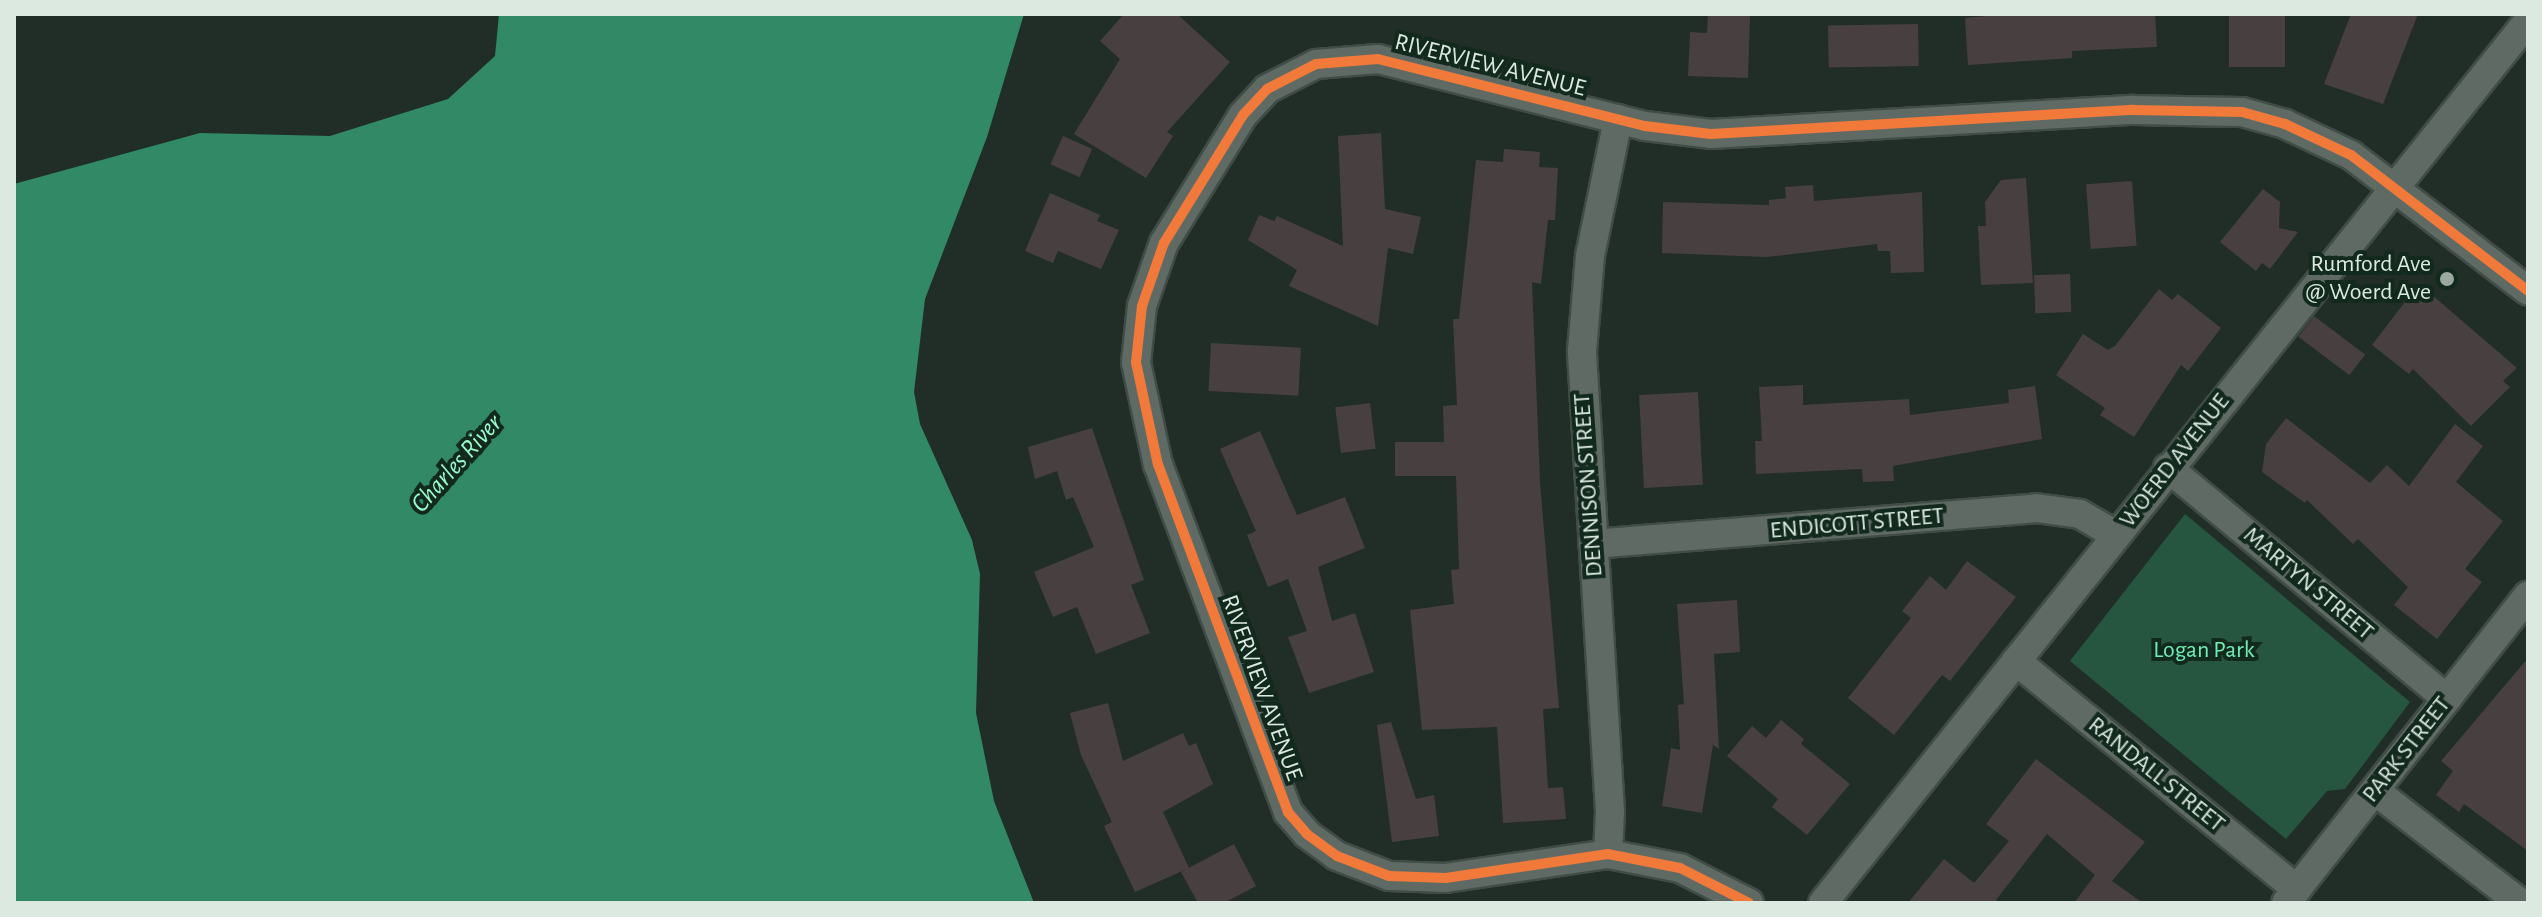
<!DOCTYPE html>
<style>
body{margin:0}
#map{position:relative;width:2542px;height:917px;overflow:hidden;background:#212e28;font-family:"Alegreya Sans",sans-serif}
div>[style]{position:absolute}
.green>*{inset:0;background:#265640}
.water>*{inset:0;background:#318a65}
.building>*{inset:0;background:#483f41;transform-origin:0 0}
.roads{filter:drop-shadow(2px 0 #414c47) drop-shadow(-2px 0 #414c47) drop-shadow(0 2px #414c47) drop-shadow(0 -2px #414c47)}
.minor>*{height:28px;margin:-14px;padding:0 14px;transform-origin:14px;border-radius:14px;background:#5f6a64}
.cycleway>*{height:10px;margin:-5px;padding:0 5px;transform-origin:5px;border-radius:5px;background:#f17a3a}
.dots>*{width:22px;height:22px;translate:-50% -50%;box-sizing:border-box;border:4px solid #12291e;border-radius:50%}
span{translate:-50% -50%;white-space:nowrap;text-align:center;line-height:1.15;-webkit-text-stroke:8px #12291e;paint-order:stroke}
.street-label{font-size:24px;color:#dbe9e1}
.poi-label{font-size:24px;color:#dbe9e1}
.right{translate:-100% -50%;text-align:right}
.park-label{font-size:24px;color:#70eeb6}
.water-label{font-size:26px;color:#9bfacc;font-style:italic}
.frame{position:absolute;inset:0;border:16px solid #dbe9e1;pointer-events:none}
</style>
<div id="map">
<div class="green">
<i style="clip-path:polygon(2185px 514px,2410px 702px,2345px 789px,2327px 791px,2286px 839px,2070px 661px)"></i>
</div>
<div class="water">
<i style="clip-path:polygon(499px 14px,1024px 14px,987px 137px,925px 299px,914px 392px,920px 424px,972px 540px,980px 574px,976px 713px,994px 801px,1034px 903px,14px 903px,14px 184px,200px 133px,330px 136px,448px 99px,495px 56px)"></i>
</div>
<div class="building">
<i style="clip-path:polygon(1124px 14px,1177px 14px,1230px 62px,1167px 132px,1173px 136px,1146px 178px,1074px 134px,1120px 59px,1100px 41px)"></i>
<i style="clip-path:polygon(1708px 14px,1750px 16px,1748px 78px,1688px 76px,1690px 32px,1707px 33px)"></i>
<i style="clip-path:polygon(2007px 14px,2155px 14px,2157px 47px,2072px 51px,2072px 58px,1968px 65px,1965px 18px)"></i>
<i style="left:2229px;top:14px;width:56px;height:53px"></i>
<i style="clip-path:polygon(2351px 14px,2418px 14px,2383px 104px,2324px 84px)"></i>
<i style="left:1918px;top:24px;width:42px;height:90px;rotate:89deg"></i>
<i style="clip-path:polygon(1381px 133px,1385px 209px,1421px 217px,1413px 254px,1388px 248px,1378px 326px,1289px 286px,1297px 270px,1248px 240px,1259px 215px,1274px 221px,1277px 216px,1343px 246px,1338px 136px)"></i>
<i style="left:1063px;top:136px;width:32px;height:31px;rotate:24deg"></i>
<i style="clip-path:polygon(1504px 149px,1540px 152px,1539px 167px,1558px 168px,1555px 220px,1548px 220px,1541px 284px,1532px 282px,1540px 482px,1559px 708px,1543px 709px,1548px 788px,1563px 787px,1566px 819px,1503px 823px,1497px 727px,1422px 730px,1410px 610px,1454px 604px,1451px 570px,1459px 569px,1456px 476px,1395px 476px,1395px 442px,1444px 442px,1443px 406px,1457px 405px,1453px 319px,1459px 319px,1476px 160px,1503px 162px)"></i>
<i style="clip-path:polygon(2026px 178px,2033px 283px,1981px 285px,1978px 226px,1986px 226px,1985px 202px,2001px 180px)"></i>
<i style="left:2132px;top:181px;width:65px;height:46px;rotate:86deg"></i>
<i style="clip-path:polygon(1813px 185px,1814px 201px,1922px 192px,1924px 272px,1891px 273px,1890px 251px,1878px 251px,1877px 244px,1767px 257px,1662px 253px,1663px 202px,1769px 205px,1769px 200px,1786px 198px,1785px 187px)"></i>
<i style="clip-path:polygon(2263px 189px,2280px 202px,2279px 228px,2298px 232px,2270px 269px,2262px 263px,2256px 271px,2220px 242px)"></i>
<i style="clip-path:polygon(1050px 193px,1100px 215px,1097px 221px,1119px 230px,1101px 269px,1058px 251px,1053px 263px,1025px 251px)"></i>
<i style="left:2070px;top:274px;width:38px;height:36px;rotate:88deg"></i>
<i style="clip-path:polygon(2424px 288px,2517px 368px,2503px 381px,2510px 387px,2471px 426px,2413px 369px,2409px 374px,2372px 345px,2408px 298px,2413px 302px)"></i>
<i style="clip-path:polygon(2159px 289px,2172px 300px,2178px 294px,2221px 328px,2188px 371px,2181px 365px,2134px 437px,2100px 415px,2105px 408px,2056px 375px,2083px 334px,2108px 350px,2115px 346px)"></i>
<i style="left:2314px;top:316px;width:64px;height:26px;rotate:37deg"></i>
<i style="left:1211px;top:343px;width:90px;height:48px;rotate:3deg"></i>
<i style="clip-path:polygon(1803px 385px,1803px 405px,1909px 399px,1910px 415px,2009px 403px,2008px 390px,2035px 386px,2042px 439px,1893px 466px,1894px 481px,1863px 482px,1862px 469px,1756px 474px,1755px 441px,1762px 441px,1759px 387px)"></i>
<i style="left:1698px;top:392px;width:93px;height:59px;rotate:87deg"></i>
<i style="left:1370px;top:403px;width:46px;height:35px;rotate:83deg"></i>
<i style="clip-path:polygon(2286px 418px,2370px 483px,2387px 465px,2409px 486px,2455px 424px,2483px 446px,2456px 482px,2503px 521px,2465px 569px,2482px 582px,2437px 639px,2394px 605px,2408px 587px,2358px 539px,2353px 544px,2307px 500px,2305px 503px,2262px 472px,2266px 444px)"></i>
<i style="clip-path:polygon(1092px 428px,1144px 580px,1131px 585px,1150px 633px,1096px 654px,1077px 607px,1053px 617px,1034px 572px,1094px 547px,1073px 497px,1066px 500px,1057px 471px,1035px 479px,1028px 447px)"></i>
<i style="clip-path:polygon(1260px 431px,1297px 515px,1345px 497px,1365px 548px,1318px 567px,1332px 621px,1355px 613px,1374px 672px,1309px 693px,1288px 637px,1307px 631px,1288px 579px,1268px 587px,1247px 535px,1256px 531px,1220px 449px)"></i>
<i style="clip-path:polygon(1967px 561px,2016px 597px,1950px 681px,1942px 675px,1894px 735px,1848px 698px,1911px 618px,1902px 611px,1930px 576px,1946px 590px)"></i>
<i style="clip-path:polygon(1737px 600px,1740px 652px,1714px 654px,1719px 749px,1713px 745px,1702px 813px,1662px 806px,1671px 748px,1680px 750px,1678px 705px,1684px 704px,1677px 604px)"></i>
<i style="clip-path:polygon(2528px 658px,2528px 851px,2464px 804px,2459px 812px,2436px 795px,2453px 771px,2441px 761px)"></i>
<i style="clip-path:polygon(1108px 703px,1123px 761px,1183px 733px,1189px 746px,1196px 743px,1213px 784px,1163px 812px,1189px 868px,1135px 892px,1104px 826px,1112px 822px,1081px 755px,1070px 713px)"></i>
<i style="clip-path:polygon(1781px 720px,1804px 739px,1801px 744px,1850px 784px,1807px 835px,1772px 807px,1778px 799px,1727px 756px,1752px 726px,1766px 738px)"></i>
<i style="clip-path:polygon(1391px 722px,1416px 799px,1434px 795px,1439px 836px,1392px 842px,1377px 725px)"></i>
<i style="clip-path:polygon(2036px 759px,2145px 842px,2112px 881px,2143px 903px,2074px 903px,2095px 875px,2047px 834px,1996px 900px,1999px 903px,1908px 903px,1944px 859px,1974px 883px,2009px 841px,1986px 824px)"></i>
<i style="clip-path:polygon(1234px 844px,1256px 886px,1224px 903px,1198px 903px,1181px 872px)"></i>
</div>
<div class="roads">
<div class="minor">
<i style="left:2168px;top:468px;width:362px;rotate:39.6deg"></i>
<i style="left:1593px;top:544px;width:444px;rotate:-4.6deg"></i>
<i style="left:2036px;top:508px;width:44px;rotate:7.8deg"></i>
<i style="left:2080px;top:514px;width:42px;rotate:30.3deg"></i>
<i style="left:2016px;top:661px;width:362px;rotate:39.1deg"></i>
<i style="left:2375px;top:791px;width:182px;rotate:37.6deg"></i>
<i style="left:1608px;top:854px;width:43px;rotate:-87.3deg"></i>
<i style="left:1610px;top:811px;width:461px;rotate:-93.5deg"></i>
<i style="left:1582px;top:351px;width:95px;rotate:-85.2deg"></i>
<i style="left:1590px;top:256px;width:140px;rotate:-78.4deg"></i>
<i style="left:1749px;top:903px;width:77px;rotate:-153.1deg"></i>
<i style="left:1680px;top:868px;width:73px;rotate:-169deg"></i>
<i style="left:1608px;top:854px;width:164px;rotate:171.6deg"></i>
<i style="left:1446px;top:878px;width:57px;rotate:-178deg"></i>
<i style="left:1389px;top:876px;width:56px;rotate:-159deg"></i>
<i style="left:1337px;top:856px;width:37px;rotate:-144deg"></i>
<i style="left:1307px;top:834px;width:29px;rotate:-131deg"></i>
<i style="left:1288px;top:812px;width:371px;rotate:-110.5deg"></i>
<i style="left:1158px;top:465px;width:105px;rotate:-102.1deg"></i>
<i style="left:1136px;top:362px;width:56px;rotate:-83.9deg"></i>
<i style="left:1142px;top:306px;width:67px;rotate:-70.8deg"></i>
<i style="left:1164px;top:243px;width:150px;rotate:-58.3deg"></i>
<i style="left:1243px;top:115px;width:35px;rotate:-47deg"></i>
<i style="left:1267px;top:89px;width:55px;rotate:-27deg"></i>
<i style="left:1316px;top:64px;width:62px;rotate:-4.6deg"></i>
<i style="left:1378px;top:59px;width:275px;rotate:14.1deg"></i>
<i style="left:1645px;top:126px;width:66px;rotate:6.9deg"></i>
<i style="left:1711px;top:134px;width:423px;rotate:-3.3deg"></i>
<i style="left:2133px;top:110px;width:109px;rotate:1.1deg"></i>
<i style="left:2242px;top:112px;width:45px;rotate:15.6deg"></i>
<i style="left:2285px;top:124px;width:73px;rotate:25.2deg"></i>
<i style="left:2351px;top:155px;width:223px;rotate:37.5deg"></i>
<i style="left:1823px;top:903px;width:1129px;rotate:-51.36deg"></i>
<i style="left:2286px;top:903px;width:391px;rotate:-51.8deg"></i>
</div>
</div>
<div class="cycleway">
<i style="left:1749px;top:903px;width:77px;rotate:-153.1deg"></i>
<i style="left:1680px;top:868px;width:73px;rotate:-169deg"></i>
<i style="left:1608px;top:854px;width:164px;rotate:171.6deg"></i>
<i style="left:1446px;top:878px;width:57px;rotate:-178deg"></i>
<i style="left:1389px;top:876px;width:56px;rotate:-159deg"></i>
<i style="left:1337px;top:856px;width:37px;rotate:-144deg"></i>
<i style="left:1307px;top:834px;width:29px;rotate:-131deg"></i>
<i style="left:1288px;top:812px;width:371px;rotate:-110.5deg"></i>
<i style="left:1158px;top:465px;width:105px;rotate:-102.1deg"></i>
<i style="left:1136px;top:362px;width:56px;rotate:-83.9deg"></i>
<i style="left:1142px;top:306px;width:67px;rotate:-70.8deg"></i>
<i style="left:1164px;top:243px;width:150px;rotate:-58.3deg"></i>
<i style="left:1243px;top:115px;width:35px;rotate:-47deg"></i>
<i style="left:1267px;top:89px;width:55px;rotate:-27deg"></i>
<i style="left:1316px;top:64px;width:62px;rotate:-4.6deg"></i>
<i style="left:1378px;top:59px;width:275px;rotate:14.1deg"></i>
<i style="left:1645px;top:126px;width:66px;rotate:6.9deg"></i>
<i style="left:1711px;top:134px;width:423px;rotate:-3.3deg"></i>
<i style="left:2133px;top:110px;width:109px;rotate:1.1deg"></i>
<i style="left:2242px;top:112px;width:45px;rotate:15.6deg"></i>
<i style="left:2285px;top:124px;width:73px;rotate:25.2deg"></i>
<i style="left:2351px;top:155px;width:223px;rotate:37.5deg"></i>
</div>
<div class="dots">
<i style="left:2447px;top:279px;background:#9aa8a0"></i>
</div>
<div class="street-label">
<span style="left:1490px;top:66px;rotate:14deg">RIVERVIEW AVENUE</span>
<span style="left:2175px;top:461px;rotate:-52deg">WOERD AVENUE</span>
<span style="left:1589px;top:485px;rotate:-94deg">DENNISON STREET</span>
<span style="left:1857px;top:524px;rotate:-5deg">ENDICOTT STREET</span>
<span style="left:2308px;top:584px;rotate:40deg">MARTYN STREET</span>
<span style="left:1261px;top:688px;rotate:70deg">RIVERVIEW AVENUE</span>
<span style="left:2407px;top:750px;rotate:-52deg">PARK STREET</span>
<span style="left:2156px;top:775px;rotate:39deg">RANDALL STREET</span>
</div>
<div class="poi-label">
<span class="right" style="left:2431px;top:279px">Rumford Ave<br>@ Woerd Ave</span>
</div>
<div class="park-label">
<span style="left:2204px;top:651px">Logan Park</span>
</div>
<div class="water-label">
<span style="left:457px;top:464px;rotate:-48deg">Charles River</span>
</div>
<div class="frame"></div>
</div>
